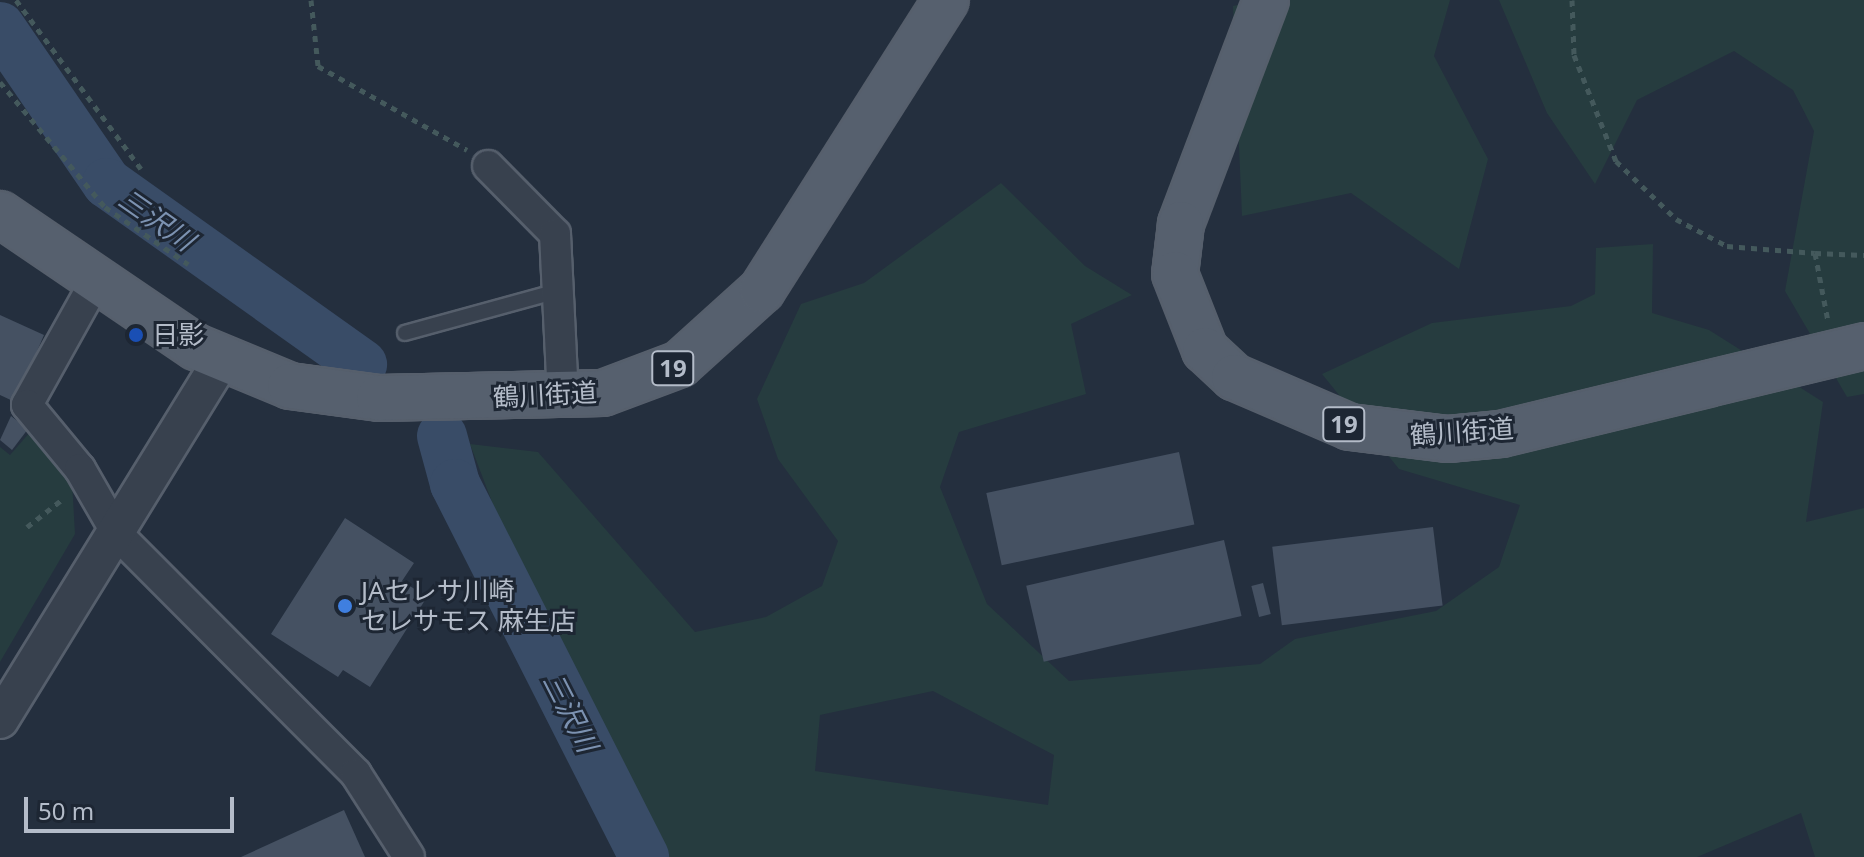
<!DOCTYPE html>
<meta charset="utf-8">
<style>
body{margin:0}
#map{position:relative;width:1864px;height:857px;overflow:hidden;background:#242f3e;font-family:"Noto Sans","Noto Sans JP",sans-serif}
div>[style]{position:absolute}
.green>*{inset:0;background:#263c3f}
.river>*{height:50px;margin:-25px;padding:0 25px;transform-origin:25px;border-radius:25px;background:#394c67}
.building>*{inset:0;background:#455162;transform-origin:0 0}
.path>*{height:5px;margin-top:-2.5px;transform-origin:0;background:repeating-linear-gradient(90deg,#44595c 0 6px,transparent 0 12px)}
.roads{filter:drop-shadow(2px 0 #565f6c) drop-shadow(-2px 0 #565f6c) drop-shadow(0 2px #565f6c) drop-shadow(0 -2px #565f6c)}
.service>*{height:14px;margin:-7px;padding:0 7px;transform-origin:7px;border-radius:7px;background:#38414e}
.minor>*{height:30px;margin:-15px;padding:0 15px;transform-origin:15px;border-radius:15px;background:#38414e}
.tertiary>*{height:36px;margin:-18px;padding:0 18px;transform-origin:18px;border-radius:18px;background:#38414e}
.primary>*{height:44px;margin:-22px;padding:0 22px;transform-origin:22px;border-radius:22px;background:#56606e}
.dots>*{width:22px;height:22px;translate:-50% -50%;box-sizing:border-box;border:4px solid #1d2633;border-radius:50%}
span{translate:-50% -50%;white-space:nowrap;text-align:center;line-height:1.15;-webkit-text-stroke:6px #1d2633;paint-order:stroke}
.shield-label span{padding:2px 6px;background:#1d2633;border:2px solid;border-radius:6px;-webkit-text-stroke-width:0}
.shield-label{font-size:24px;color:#b4bcc9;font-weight:700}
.poi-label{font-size:26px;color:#b4bcc9}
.left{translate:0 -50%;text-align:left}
.street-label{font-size:26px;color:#b4bcc9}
.water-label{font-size:28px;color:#7c92b1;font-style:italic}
.scale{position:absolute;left:24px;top:797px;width:210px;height:36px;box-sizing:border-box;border:4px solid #b4bcc9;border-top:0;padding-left:10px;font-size:24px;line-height:28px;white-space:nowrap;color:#b4bcc9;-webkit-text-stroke:6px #1d2633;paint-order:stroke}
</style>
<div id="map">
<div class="green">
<i style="clip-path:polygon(1260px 0,1450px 0,1434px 56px,1488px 159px,1459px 269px,1351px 193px,1242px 216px,1233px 6px)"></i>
<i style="clip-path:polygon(1499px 0,1864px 0,1864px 394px,1847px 397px,1785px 291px,1814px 131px,1793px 90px,1734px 51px,1637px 100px,1595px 184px,1547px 113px)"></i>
<i style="clip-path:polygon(evenodd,1001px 183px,1085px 266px,1132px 295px,1071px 324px,1086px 394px,959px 432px,940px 487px,987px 604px,1069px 681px,1260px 664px,1295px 639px,1436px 611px,1499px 567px,1520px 505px,1399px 469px,1322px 374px,1432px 323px,1571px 306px,1595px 294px,1596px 248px,1653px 244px,1652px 313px,1709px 330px,1823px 402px,1806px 522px,1864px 508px,1864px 857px,1815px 857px,1801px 813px,1697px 857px,627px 857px,470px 444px,538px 452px,695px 632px,766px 617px,822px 586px,838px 541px,778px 459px,757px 399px,801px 304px,864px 283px,1001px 183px,933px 691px,1054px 755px,1048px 805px,815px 771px,820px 715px,933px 691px)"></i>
<i style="clip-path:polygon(31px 431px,72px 481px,75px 534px,0 662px,0 447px,10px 455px)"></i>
</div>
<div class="river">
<i style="left:0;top:27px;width:189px;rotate:55.6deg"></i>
<i style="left:107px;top:183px;width:313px;rotate:35.4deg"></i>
<i style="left:442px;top:436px;width:50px;rotate:74.8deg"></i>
<i style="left:455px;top:484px;width:418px;rotate:63.1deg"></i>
</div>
<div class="building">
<i style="clip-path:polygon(0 315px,44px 335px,15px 402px,0 395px)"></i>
<i style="clip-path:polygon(11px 416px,28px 429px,12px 450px,0 440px)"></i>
<i style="left:1179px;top:452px;width:74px;height:197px;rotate:78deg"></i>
<i style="clip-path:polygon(345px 518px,414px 563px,402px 581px,427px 597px,370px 687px,343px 670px,338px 677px,271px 634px)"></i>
<i style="left:1433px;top:527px;width:79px;height:162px;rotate:83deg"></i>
<i style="left:1224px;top:540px;width:78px;height:203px;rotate:77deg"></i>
<i style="left:1263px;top:583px;width:32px;height:12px;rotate:76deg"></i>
<i style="clip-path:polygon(344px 810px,365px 857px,241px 857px)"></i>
</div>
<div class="path">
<i style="left:16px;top:0;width:210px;rotate:53.5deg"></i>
<i style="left:311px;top:0;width:66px;rotate:83.9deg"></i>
<i style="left:318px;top:66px;width:171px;rotate:29.4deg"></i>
<i style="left:1572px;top:0;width:55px;rotate:87.9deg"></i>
<i style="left:1574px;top:55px;width:114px;rotate:68.4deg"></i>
<i style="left:1616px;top:161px;width:83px;rotate:44deg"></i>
<i style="left:1676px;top:219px;width:58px;rotate:27.9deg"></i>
<i style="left:1727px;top:246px;width:88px;rotate:4.5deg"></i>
<i style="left:1815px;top:253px;width:69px;rotate:79.2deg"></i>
<i style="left:0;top:82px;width:163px;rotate:50deg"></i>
<i style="left:105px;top:207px;width:101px;rotate:34.5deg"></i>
<i style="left:1815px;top:253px;width:49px;rotate:2.3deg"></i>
<i style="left:27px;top:527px;width:47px;rotate:-38.1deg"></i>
</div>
<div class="roads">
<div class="service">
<i style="left:405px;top:333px;width:159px;rotate:-15.4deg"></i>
</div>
<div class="minor">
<i style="left:488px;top:166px;width:95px;rotate:45.4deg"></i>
<i style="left:555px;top:234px;width:164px;rotate:87.2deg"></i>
<i style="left:97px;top:279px;width:144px;rotate:119.1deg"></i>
<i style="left:27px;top:405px;width:83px;rotate:50.4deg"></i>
<i style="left:80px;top:469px;width:76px;rotate:60.1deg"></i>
<i style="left:118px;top:535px;width:337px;rotate:45.1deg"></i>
<i style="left:356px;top:774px;width:98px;rotate:57.4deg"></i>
</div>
<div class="tertiary">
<i style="left:0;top:720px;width:422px;rotate:-58.4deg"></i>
</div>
<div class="primary">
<i style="left:1266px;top:0;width:240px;rotate:110.8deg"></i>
<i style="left:1181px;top:224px;width:50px;rotate:96.8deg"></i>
<i style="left:1175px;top:274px;width:82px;rotate:68.5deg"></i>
<i style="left:1205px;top:350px;width:40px;rotate:43deg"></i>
<i style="left:1234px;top:377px;width:126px;rotate:23.3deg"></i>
<i style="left:1350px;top:427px;width:99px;rotate:7deg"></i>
<i style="left:1448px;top:439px;width:53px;rotate:-5.4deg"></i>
<i style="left:1501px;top:434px;width:374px;rotate:-13.6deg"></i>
<i style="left:0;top:214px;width:237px;rotate:34.2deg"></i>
<i style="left:196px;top:347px;width:102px;rotate:22.5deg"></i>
<i style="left:290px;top:386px;width:90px;rotate:7.7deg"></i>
<i style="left:379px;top:398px;width:224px;rotate:-1.3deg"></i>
<i style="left:603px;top:393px;width:82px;rotate:-20.6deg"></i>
<i style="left:680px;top:364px;width:110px;rotate:-42.1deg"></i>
<i style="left:762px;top:290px;width:343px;rotate:-57.6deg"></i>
</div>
</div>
<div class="dots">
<i style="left:136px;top:335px;background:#1a4fb4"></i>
<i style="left:345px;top:606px;background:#3f7fe0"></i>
</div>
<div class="shield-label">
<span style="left:673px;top:368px">19</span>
<span style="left:1344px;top:424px">19</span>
</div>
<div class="poi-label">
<span class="left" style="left:152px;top:335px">日影</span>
<span class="left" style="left:361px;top:606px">JAセレサ川崎<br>セレサモス 麻生店</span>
</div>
<div class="street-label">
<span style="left:545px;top:395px;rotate:-3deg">鶴川街道</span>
<span style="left:1462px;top:432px;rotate:-4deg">鶴川街道</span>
</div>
<div class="water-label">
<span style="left:157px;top:219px;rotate:35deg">三沢川</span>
<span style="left:571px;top:712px;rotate:63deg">三沢川</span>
</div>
<div class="scale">50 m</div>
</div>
